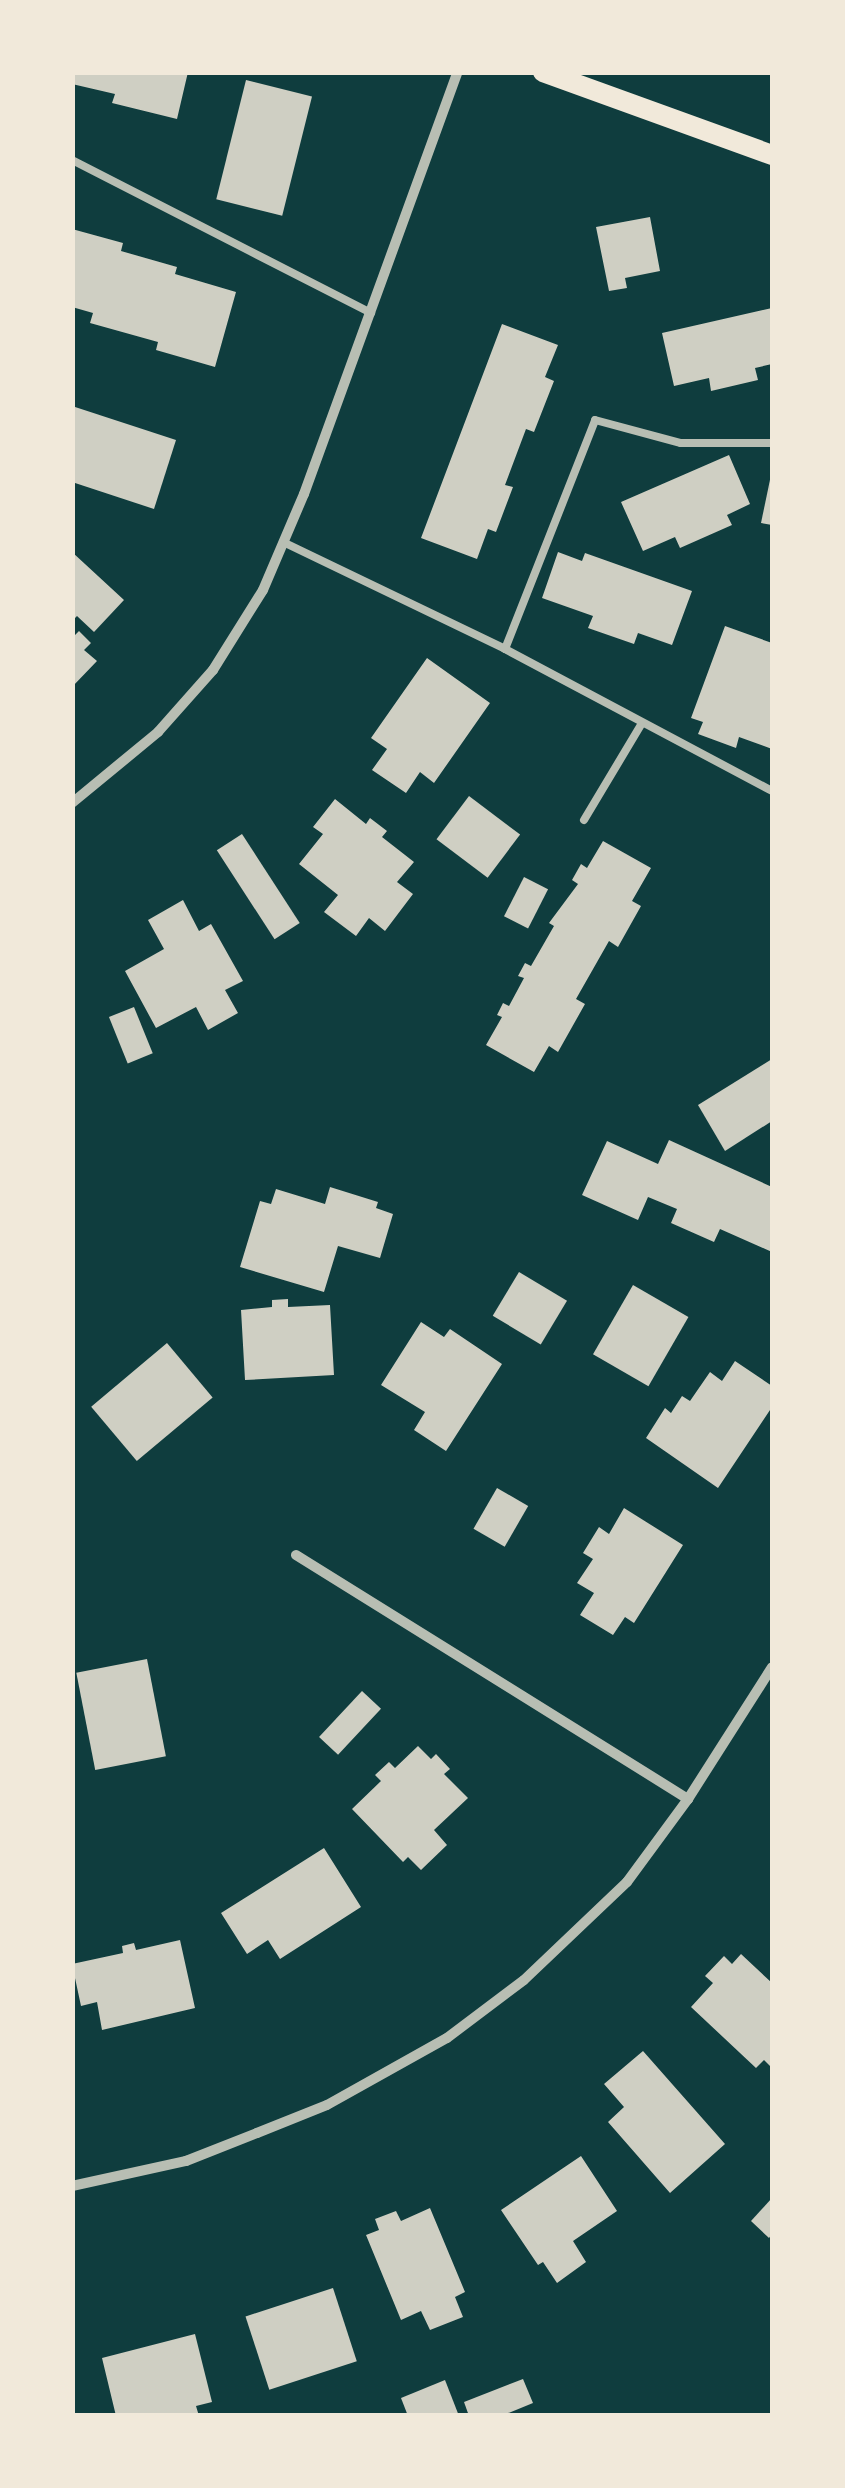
<!DOCTYPE html>
<style>
body{margin:0}
#map{position:relative;width:845px;height:2488px;overflow:hidden;background:#0f3d3e;font-family:Commissioner,sans-serif}
div>[style]{position:absolute}
.building>*{inset:0;background:#cfcfc3;transform-origin:0 0}
.service>*{height:8px;margin:-4px;padding:0 4px;transform-origin:4px;border-radius:4px;background:#b8beb3}
.minor>*{height:10px;margin:-5px;padding:0 5px;transform-origin:5px;border-radius:5px;background:#b8beb3}
.secondary>*{height:20px;margin:-10px;padding:0 10px;transform-origin:10px;border-radius:10px;background:#f1e9da}
span{translate:-50% -50%;white-space:nowrap;text-align:center;line-height:1.15;-webkit-text-stroke:8px #f1e9da;paint-order:stroke}
.frame{position:absolute;inset:0;border:75px solid #f1e9da;pointer-events:none}
</style>
<div id="map">
<div class="building">
<i style="clip-path:polygon(72px 72px,188px 72px,177px 119px,112px 103px,115px 94px,72px 84px)"></i>
<i style="left:246px;top:80px;width:68px;height:123px;rotate:14deg"></i>
<i style="clip-path:polygon(650px 217px,660px 271px,625px 278px,627px 288px,609px 291px,596px 227px)"></i>
<i style="clip-path:polygon(72px 229px,123px 243px,121px 251px,177px 267px,175px 274px,236px 292px,215px 367px,156px 350px,158px 342px,90px 323px,93px 313px,72px 307px)"></i>
<i style="clip-path:polygon(772px 308px,772px 364px,755px 368px,758px 380px,711px 391px,709px 378px,674px 386px,662px 333px)"></i>
<i style="clip-path:polygon(502px 324px,558px 345px,545px 377px,554px 381px,534px 432px,526px 429px,505px 485px,513px 487px,496px 532px,488px 529px,477px 559px,421px 538px)"></i>
<i style="clip-path:polygon(72px 406px,176px 440px,154px 509px,72px 482px)"></i>
<i style="clip-path:polygon(729px 455px,750px 504px,727px 515px,732px 525px,680px 548px,675px 537px,643px 551px,621px 502px)"></i>
<i style="clip-path:polygon(771px 475px,772px 476px,772px 525px,761px 523px)"></i>
<i style="clip-path:polygon(72px 552px,124px 600px,94px 632px,77px 616px,72px 621px)"></i>
<i style="clip-path:polygon(558px 552px,582px 561px,585px 553px,692px 591px,672px 645px,638px 633px,634px 644px,588px 628px,593px 616px,542px 598px)"></i>
<i style="clip-path:polygon(725px 626px,772px 643px,772px 749px,739px 737px,736px 748px,698px 734px,703px 722px,691px 718px)"></i>
<i style="clip-path:polygon(79px 631px,91px 643px,84px 650px,97px 661px,72px 687px,72px 638px)"></i>
<i style="clip-path:polygon(427px 658px,490px 703px,434px 783px,420px 772px,406px 793px,372px 770px,387px 749px,371px 738px)"></i>
<i style="left:469px;top:796px;width:64px;height:54px;rotate:37deg"></i>
<i style="clip-path:polygon(335px 799px,366px 824px,370px 818px,387px 831px,382px 837px,414px 862px,397px 882px,413px 894px,385px 931px,369px 918px,356px 936px,324px 912px,338px 895px,299px 864px,323px 834px,313px 827px)"></i>
<i style="left:242px;top:834px;width:106px;height:30px;rotate:57deg"></i>
<i style="clip-path:polygon(603px 841px,651px 868px,632px 901px,641px 906px,618px 947px,609px 941px,576px 999px,585px 1004px,558px 1052px,549px 1046px,534px 1072px,486px 1045px,502px 1017px,497px 1015px,503px 1003px,509px 1006px,524px 978px,518px 976px,525px 963px,531px 966px,554px 926px,549px 923px,578px 884px,572px 880px,581px 864px,587px 868px)"></i>
<i style="left:524px;top:877px;width:27px;height:44px;rotate:27deg"></i>
<i style="clip-path:polygon(183px 900px,199px 931px,211px 924px,243px 981px,225px 990px,238px 1013px,208px 1030px,196px 1007px,156px 1028px,125px 971px,164px 949px,148px 920px)"></i>
<i style="left:134px;top:1007px;width:50px;height:27px;rotate:68deg"></i>
<i style="clip-path:polygon(772px 1059px,772px 1121px,725px 1151px,698px 1105px)"></i>
<i style="clip-path:polygon(669px 1140px,772px 1187px,772px 1252px,720px 1229px,714px 1242px,671px 1223px,677px 1209px,648px 1197px,638px 1220px,582px 1195px,607px 1141px,658px 1164px)"></i>
<i style="clip-path:polygon(330px 1187px,378px 1202px,376px 1208px,393px 1214px,380px 1258px,338px 1246px,324px 1292px,240px 1267px,260px 1201px,271px 1204px,276px 1189px,325px 1204px)"></i>
<i style="left:519px;top:1272px;width:56px;height:51px;rotate:31deg"></i>
<i style="left:633px;top:1285px;width:64px;height:80px;rotate:30deg"></i>
<i style="clip-path:polygon(288px 1299px,288px 1307px,330px 1305px,334px 1375px,245px 1380px,241px 1310px,272px 1307px,272px 1300px)"></i>
<i style="clip-path:polygon(421px 1322px,444px 1337px,450px 1329px,502px 1364px,446px 1451px,414px 1430px,425px 1412px,381px 1385px)"></i>
<i style="left:167px;top:1343px;width:71px;height:99px;rotate:50deg"></i>
<i style="clip-path:polygon(735px 1361px,772px 1386px,772px 1407px,718px 1488px,646px 1438px,665px 1408px,671px 1413px,682px 1396px,690px 1401px,710px 1372px,722px 1381px)"></i>
<i style="left:497px;top:1488px;width:36px;height:47px;rotate:30deg"></i>
<i style="clip-path:polygon(624px 1508px,683px 1545px,634px 1623px,625px 1617px,613px 1635px,580px 1615px,594px 1593px,577px 1583px,593px 1559px,583px 1553px,599px 1527px,609px 1534px)"></i>
<i style="left:147px;top:1659px;width:99px;height:72px;rotate:79deg"></i>
<i style="left:362px;top:1691px;width:26px;height:63px;rotate:43deg"></i>
<i style="clip-path:polygon(418px 1746px,431px 1759px,436px 1754px,450px 1769px,444px 1774px,468px 1798px,434px 1830px,447px 1845px,421px 1870px,408px 1857px,403px 1862px,352px 1809px,381px 1781px,375px 1775px,389px 1762px,395px 1768px)"></i>
<i style="clip-path:polygon(324px 1848px,361px 1907px,280px 1959px,268px 1940px,247px 1954px,221px 1913px)"></i>
<i style="clip-path:polygon(180px 1940px,195px 2008px,102px 2030px,97px 2002px,81px 2006px,72px 1964px,123px 1953px,122px 1946px,134px 1943px,136px 1950px)"></i>
<i style="clip-path:polygon(741px 1954px,772px 1983px,772px 2068px,764px 2060px,756px 2068px,691px 2007px,713px 1983px,705px 1976px,724px 1956px,732px 1964px)"></i>
<i style="clip-path:polygon(643px 2051px,725px 2144px,670px 2193px,608px 2122px,624px 2107px,604px 2084px)"></i>
<i style="clip-path:polygon(581px 2156px,617px 2211px,573px 2241px,586px 2262px,557px 2283px,543px 2262px,538px 2265px,501px 2210px)"></i>
<i style="clip-path:polygon(772px 2198px,772px 2234px,769px 2238px,751px 2221px)"></i>
<i style="clip-path:polygon(430px 2208px,465px 2292px,455px 2297px,463px 2317px,430px 2330px,421px 2311px,401px 2320px,366px 2235px,379px 2230px,375px 2219px,396px 2211px,401px 2221px)"></i>
<i style="left:333px;top:2288px;width:77px;height:92px;rotate:72deg"></i>
<i style="clip-path:polygon(195px 2334px,212px 2402px,196px 2406px,199px 2416px,116px 2416px,102px 2358px)"></i>
<i style="clip-path:polygon(523px 2379px,533px 2403px,501px 2416px,469px 2416px,464px 2402px)"></i>
<i style="clip-path:polygon(445px 2380px,459px 2416px,408px 2416px,401px 2398px)"></i>
</div>
<div class="service">
<i style="left:72px;top:160px;width:336px;rotate:27.1deg"></i>
<i style="left:283px;top:542px;width:246px;rotate:25.7deg"></i>
<i style="left:505px;top:649px;width:302px;rotate:28deg"></i>
<i style="left:505px;top:649px;width:246px;rotate:-68.5deg"></i>
<i style="left:595px;top:420px;width:89px;rotate:15deg"></i>
<i style="left:681px;top:443px;width:91px"></i>
<i style="left:584px;top:820px;width:113px;rotate:-59.1deg"></i>
</div>
<div class="minor">
<i style="left:72px;top:803px;width:112px;rotate:-39.5deg"></i>
<i style="left:158px;top:732px;width:83px;rotate:-48.4deg"></i>
<i style="left:213px;top:670px;width:94px;rotate:-58deg"></i>
<i style="left:263px;top:590px;width:104px;rotate:-66.9deg"></i>
<i style="left:304px;top:494px;width:449px;rotate:-70deg"></i>
<i style="left:296px;top:1555px;width:462px;rotate:31.9deg"></i>
<i style="left:72px;top:2186px;width:117px;rotate:-12.4deg"></i>
<i style="left:186px;top:2161px;width:76px;rotate:-21.5deg"></i>
<i style="left:257px;top:2133px;width:75px;rotate:-21.8deg"></i>
<i style="left:327px;top:2105px;width:137px;rotate:-29.2deg"></i>
<i style="left:447px;top:2038px;width:96px;rotate:-37deg"></i>
<i style="left:524px;top:1980px;width:142px;rotate:-43.6deg"></i>
<i style="left:627px;top:1882px;width:103px;rotate:-53.7deg"></i>
<i style="left:688px;top:1799px;width:156px;rotate:-57.5deg"></i>
</div>
<div class="secondary">
<i style="left:543px;top:72px;width:244px;rotate:19.9deg"></i>
</div>
<div class="frame"></div>
</div>
